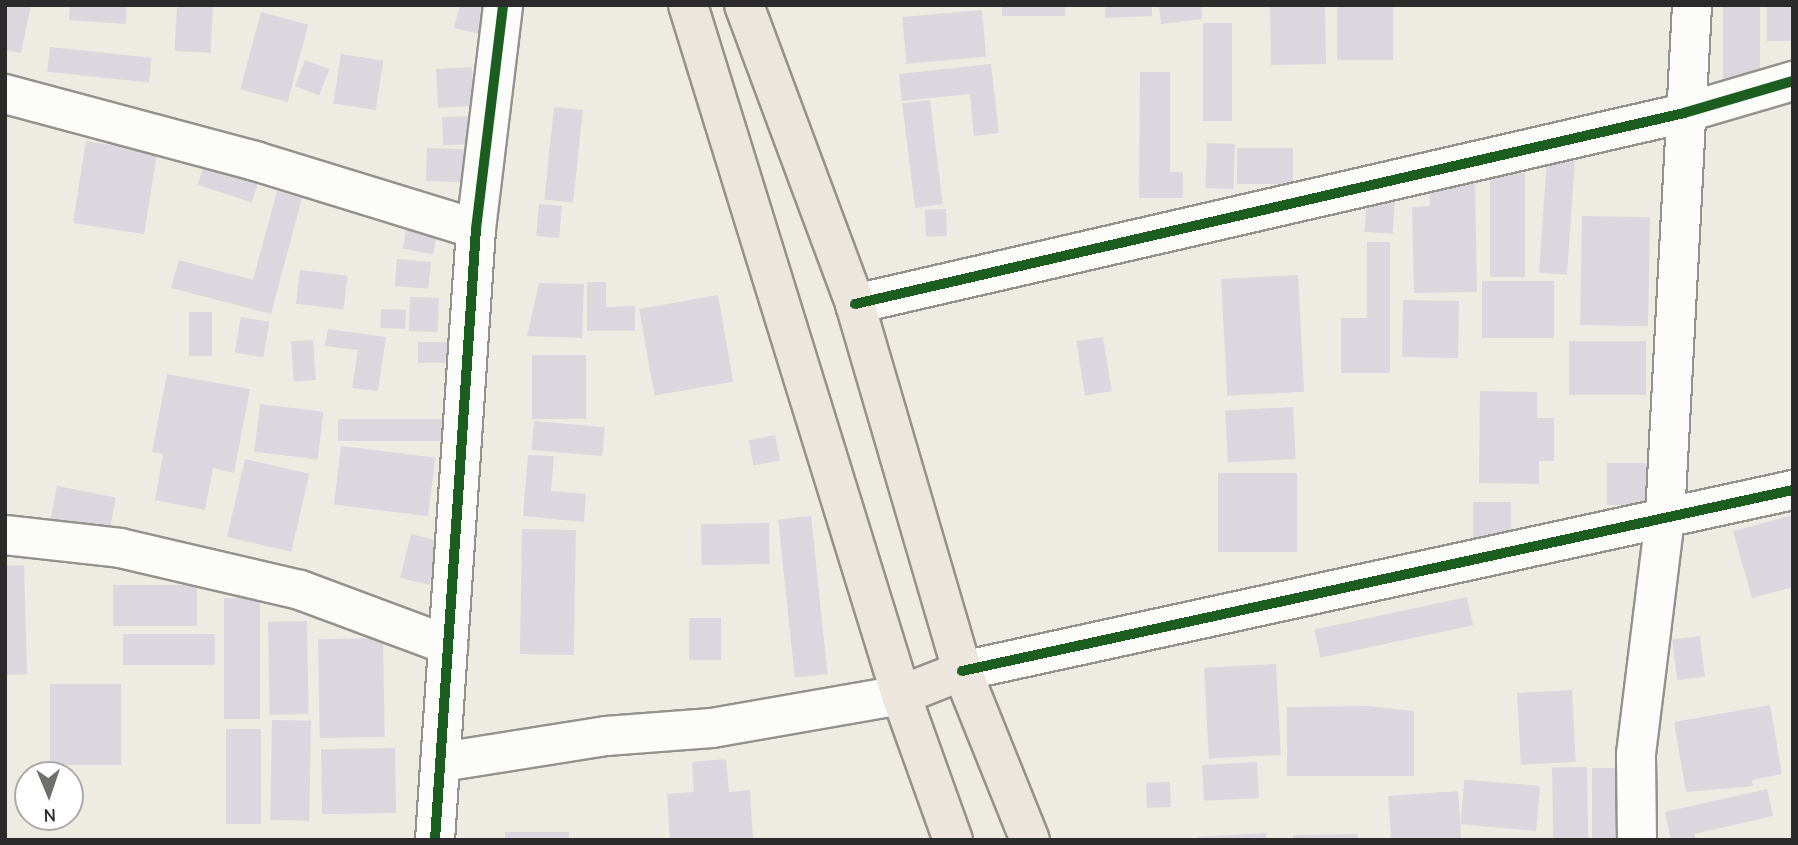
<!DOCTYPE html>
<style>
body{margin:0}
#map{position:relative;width:1798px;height:845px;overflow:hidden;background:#eeece2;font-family:"Comic Neue",sans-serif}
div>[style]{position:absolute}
.building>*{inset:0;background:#dad7de;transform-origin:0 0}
.roads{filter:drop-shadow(2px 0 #93928d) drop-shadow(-2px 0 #93928d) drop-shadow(0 2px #93928d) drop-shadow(0 -2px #93928d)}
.minor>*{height:38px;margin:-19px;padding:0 19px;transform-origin:19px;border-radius:19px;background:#fcfcfb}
.primary>*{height:38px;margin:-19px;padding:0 19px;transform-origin:19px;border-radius:19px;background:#ede6de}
.cycleway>*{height:10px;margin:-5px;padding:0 5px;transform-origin:5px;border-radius:5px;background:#1b5e20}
span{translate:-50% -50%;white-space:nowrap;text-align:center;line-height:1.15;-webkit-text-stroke:7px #fff;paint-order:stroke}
.frame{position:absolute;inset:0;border:7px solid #2b2b2b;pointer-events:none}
.north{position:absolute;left:14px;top:761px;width:70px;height:70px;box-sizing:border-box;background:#fff;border:2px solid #aaa;border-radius:50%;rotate:178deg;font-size:19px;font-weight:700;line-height:28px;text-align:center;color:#2b2b2b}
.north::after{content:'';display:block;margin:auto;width:24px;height:32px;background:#6f6f6b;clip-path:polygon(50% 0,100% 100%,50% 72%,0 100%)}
</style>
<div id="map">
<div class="building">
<i style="clip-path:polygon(5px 5px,31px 5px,21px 53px,5px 50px)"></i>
<i style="clip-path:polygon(70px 5px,127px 5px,126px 24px,69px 20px)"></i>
<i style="left:177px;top:5px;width:36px;height:46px;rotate:3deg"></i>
<i style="clip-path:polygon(460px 5px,491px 5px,484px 35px,454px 28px)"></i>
<i style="left:1002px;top:5px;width:63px;height:11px"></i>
<i style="clip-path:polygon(1105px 5px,1152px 5px,1152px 16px,1105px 18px)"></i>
<i style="clip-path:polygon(1159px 5px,1201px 5px,1202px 19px,1161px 24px)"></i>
<i style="left:1325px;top:5px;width:59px;height:55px;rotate:89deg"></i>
<i style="left:1337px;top:5px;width:56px;height:55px"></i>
<i style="left:1723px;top:5px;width:37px;height:75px"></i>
<i style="left:1767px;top:5px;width:26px;height:36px"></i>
<i style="left:982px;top:10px;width:47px;height:80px;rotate:85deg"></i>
<i style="left:261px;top:12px;width:49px;height:80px;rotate:15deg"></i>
<i style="left:1203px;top:23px;width:29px;height:98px"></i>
<i style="left:50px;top:47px;width:102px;height:25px;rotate:6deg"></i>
<i style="left:341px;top:54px;width:43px;height:50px;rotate:9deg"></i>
<i style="left:305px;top:60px;width:26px;height:28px;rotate:21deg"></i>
<i style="clip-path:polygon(991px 64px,999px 133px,974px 136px,970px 94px,902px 101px,899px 74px)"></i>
<i style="left:472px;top:67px;width:39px;height:36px;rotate:87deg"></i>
<i style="clip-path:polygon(1140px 72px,1170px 72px,1170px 172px,1183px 172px,1183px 198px,1139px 198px)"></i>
<i style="left:930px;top:100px;width:105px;height:28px;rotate:83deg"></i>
<i style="left:554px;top:107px;width:29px;height:93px;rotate:6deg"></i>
<i style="left:475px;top:116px;width:28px;height:33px;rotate:88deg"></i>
<i style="left:86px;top:141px;width:72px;height:83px;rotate:9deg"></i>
<i style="left:1207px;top:143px;width:28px;height:45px;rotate:2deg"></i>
<i style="left:427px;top:148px;width:37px;height:33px;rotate:2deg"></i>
<i style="left:1237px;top:148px;width:56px;height:36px"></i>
<i style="left:1547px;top:159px;width:28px;height:114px;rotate:4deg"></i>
<i style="left:205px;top:162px;width:57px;height:24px;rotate:18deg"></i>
<i style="left:1490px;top:173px;width:35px;height:104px"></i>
<i style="clip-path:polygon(1475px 181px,1477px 292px,1414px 293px,1412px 207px,1430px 206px,1429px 183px)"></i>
<i style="clip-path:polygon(277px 191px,302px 198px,271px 314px,171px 288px,179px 260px,253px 280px)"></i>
<i style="left:1367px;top:199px;width:28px;height:33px;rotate:4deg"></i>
<i style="left:539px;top:204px;width:23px;height:32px;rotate:5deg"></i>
<i style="left:946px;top:209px;width:27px;height:21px;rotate:88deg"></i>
<i style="left:1582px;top:216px;width:68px;height:109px;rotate:1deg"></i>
<i style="left:407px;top:226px;width:31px;height:23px;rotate:11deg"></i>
<i style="clip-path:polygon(1367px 242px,1390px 242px,1390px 373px,1341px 373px,1341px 318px,1367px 318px)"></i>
<i style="left:397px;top:259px;width:34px;height:27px;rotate:5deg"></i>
<i style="left:300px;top:270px;width:48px;height:34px;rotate:7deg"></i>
<i style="left:1298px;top:275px;width:117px;height:77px;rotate:87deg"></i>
<i style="left:1482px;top:281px;width:72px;height:57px"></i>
<i style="clip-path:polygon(587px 282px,606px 282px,606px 307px,635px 306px,635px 331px,587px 331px)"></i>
<i style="clip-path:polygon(539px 283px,584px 284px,582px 338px,527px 336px)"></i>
<i style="left:718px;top:295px;width:88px;height:80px;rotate:80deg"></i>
<i style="left:410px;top:297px;width:29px;height:34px;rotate:2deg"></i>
<i style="left:1403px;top:300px;width:56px;height:57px;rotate:1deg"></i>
<i style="left:381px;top:309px;width:25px;height:19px;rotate:2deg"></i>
<i style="left:189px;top:312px;width:23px;height:44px"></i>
<i style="left:241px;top:317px;width:29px;height:36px;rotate:10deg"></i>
<i style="clip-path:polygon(328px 329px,386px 337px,378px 391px,352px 388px,358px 350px,325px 346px)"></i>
<i style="left:1103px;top:337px;width:55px;height:27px;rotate:81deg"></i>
<i style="left:313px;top:340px;width:40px;height:22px;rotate:86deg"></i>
<i style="left:1569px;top:341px;width:77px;height:54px"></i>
<i style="left:418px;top:342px;width:32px;height:21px"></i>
<i style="left:532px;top:355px;width:54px;height:64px"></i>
<i style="clip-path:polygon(167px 374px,250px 389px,234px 473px,213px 468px,205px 510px,155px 500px,163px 454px,152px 452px)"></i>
<i style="clip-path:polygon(1480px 391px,1537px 392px,1537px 418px,1554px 418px,1554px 461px,1539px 461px,1539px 484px,1479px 483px)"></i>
<i style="left:260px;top:404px;width:64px;height:48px;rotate:7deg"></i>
<i style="left:1293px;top:407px;width:52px;height:68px;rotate:87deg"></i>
<i style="left:338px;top:419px;width:106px;height:22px"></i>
<i style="left:534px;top:421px;width:71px;height:29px;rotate:5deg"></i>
<i style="left:775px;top:435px;width:26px;height:27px;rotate:79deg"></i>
<i style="left:341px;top:446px;width:95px;height:59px;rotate:7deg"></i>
<i style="clip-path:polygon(528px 455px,554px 456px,551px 491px,586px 494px,584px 522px,523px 516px)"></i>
<i style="left:245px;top:459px;width:66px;height:80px;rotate:13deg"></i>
<i style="left:1607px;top:463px;width:42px;height:42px"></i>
<i style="left:1218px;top:473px;width:79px;height:79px"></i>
<i style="left:57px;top:486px;width:60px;height:33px;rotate:11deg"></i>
<i style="left:1473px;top:502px;width:38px;height:36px"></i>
<i style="clip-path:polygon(1793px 515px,1793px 587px,1752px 598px,1733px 531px)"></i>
<i style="left:811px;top:516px;width:159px;height:33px;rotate:84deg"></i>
<i style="left:769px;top:523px;width:41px;height:68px;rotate:89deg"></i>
<i style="left:522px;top:529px;width:54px;height:125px;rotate:1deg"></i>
<i style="left:411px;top:534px;width:30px;height:45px;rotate:14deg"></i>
<i style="clip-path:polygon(24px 565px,27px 674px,5px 675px,5px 566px)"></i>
<i style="left:113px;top:585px;width:84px;height:41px"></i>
<i style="left:1467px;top:597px;width:29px;height:156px;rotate:78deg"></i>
<i style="left:224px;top:598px;width:36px;height:121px"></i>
<i style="left:689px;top:618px;width:32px;height:42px"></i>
<i style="left:307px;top:621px;width:93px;height:39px;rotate:89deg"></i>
<i style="left:215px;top:634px;width:31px;height:92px;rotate:90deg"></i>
<i style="left:1700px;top:636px;width:41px;height:28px;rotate:83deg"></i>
<i style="left:383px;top:638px;width:99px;height:65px;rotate:89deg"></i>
<i style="left:1276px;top:664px;width:91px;height:72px;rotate:87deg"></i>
<i style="left:50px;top:684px;width:71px;height:81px"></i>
<i style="left:1572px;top:690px;width:72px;height:55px;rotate:87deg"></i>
<i style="clip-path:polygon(1770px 705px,1782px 774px,1752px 780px,1753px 786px,1686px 792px,1674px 722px)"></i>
<i style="clip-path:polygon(1367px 706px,1414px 711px,1414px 776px,1287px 776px,1287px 707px)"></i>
<i style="left:272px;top:720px;width:39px;height:100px;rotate:1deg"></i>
<i style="left:226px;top:729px;width:35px;height:95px"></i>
<i style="left:395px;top:748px;width:65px;height:74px;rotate:89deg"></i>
<i style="clip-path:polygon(726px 759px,729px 792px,750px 790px,753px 840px,670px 840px,667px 794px,694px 792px,692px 762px)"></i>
<i style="left:1257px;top:762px;width:36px;height:55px;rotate:87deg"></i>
<i style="left:1587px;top:767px;width:73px;height:35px;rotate:89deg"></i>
<i style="left:1625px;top:768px;width:72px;height:33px;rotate:90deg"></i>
<i style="left:1170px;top:782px;width:25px;height:24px;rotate:88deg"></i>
<i style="left:1540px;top:786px;width:45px;height:76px;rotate:95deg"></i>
<i style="clip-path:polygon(1767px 789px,1773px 816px,1694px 834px,1696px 840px,1671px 840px,1665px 812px)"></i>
<i style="left:1458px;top:791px;width:49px;height:70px;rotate:86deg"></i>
<i style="left:505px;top:832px;width:64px;height:8px"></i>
<i style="clip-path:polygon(1266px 833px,1266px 840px,1199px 840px,1198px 837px)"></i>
<i style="clip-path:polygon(1358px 834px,1358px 840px,1293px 840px,1293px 835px)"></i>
</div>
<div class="roads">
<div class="minor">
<i style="left:5px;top:94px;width:259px;rotate:15deg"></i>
<i style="left:255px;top:161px;width:231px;rotate:17.1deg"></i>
<i style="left:855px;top:304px;width:851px;rotate:-12.97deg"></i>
<i style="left:1684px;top:113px;width:114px;rotate:-16.4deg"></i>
<i style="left:5px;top:535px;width:116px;rotate:6.4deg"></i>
<i style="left:120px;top:548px;width:185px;rotate:13.1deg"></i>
<i style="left:300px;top:590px;width:158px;rotate:20.4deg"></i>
<i style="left:962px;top:671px;width:850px;rotate:-12.29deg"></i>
<i style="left:442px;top:762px;width:166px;rotate:-9deg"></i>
<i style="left:606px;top:736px;width:106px;rotate:-4.3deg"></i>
<i style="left:712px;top:728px;width:192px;rotate:-9.9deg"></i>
<i style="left:435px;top:840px;width:612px;rotate:-86.16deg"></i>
<i style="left:476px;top:229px;width:226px;rotate:-83.1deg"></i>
<i style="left:1637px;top:840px;width:86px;rotate:-90.7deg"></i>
<i style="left:1636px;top:754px;width:239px;rotate:-83deg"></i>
<i style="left:1665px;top:517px;width:513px;rotate:-86.98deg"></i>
</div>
<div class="primary">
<i style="left:688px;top:5px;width:722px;rotate:72.84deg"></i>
<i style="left:901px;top:695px;width:154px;rotate:70.3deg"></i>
<i style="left:744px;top:5px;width:319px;rotate:69.6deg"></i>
<i style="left:855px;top:304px;width:382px;rotate:73.7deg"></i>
<i style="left:962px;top:671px;width:182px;rotate:68.1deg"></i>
<i style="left:901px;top:695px;width:66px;rotate:-21.5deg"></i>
</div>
</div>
<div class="cycleway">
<i style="left:855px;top:304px;width:851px;rotate:-12.97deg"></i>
<i style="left:1684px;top:113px;width:114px;rotate:-16.4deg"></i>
<i style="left:962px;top:671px;width:850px;rotate:-12.29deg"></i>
<i style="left:435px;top:840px;width:612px;rotate:-86.16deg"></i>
<i style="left:476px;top:229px;width:226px;rotate:-83.1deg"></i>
</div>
<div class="frame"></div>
<div class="north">N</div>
</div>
